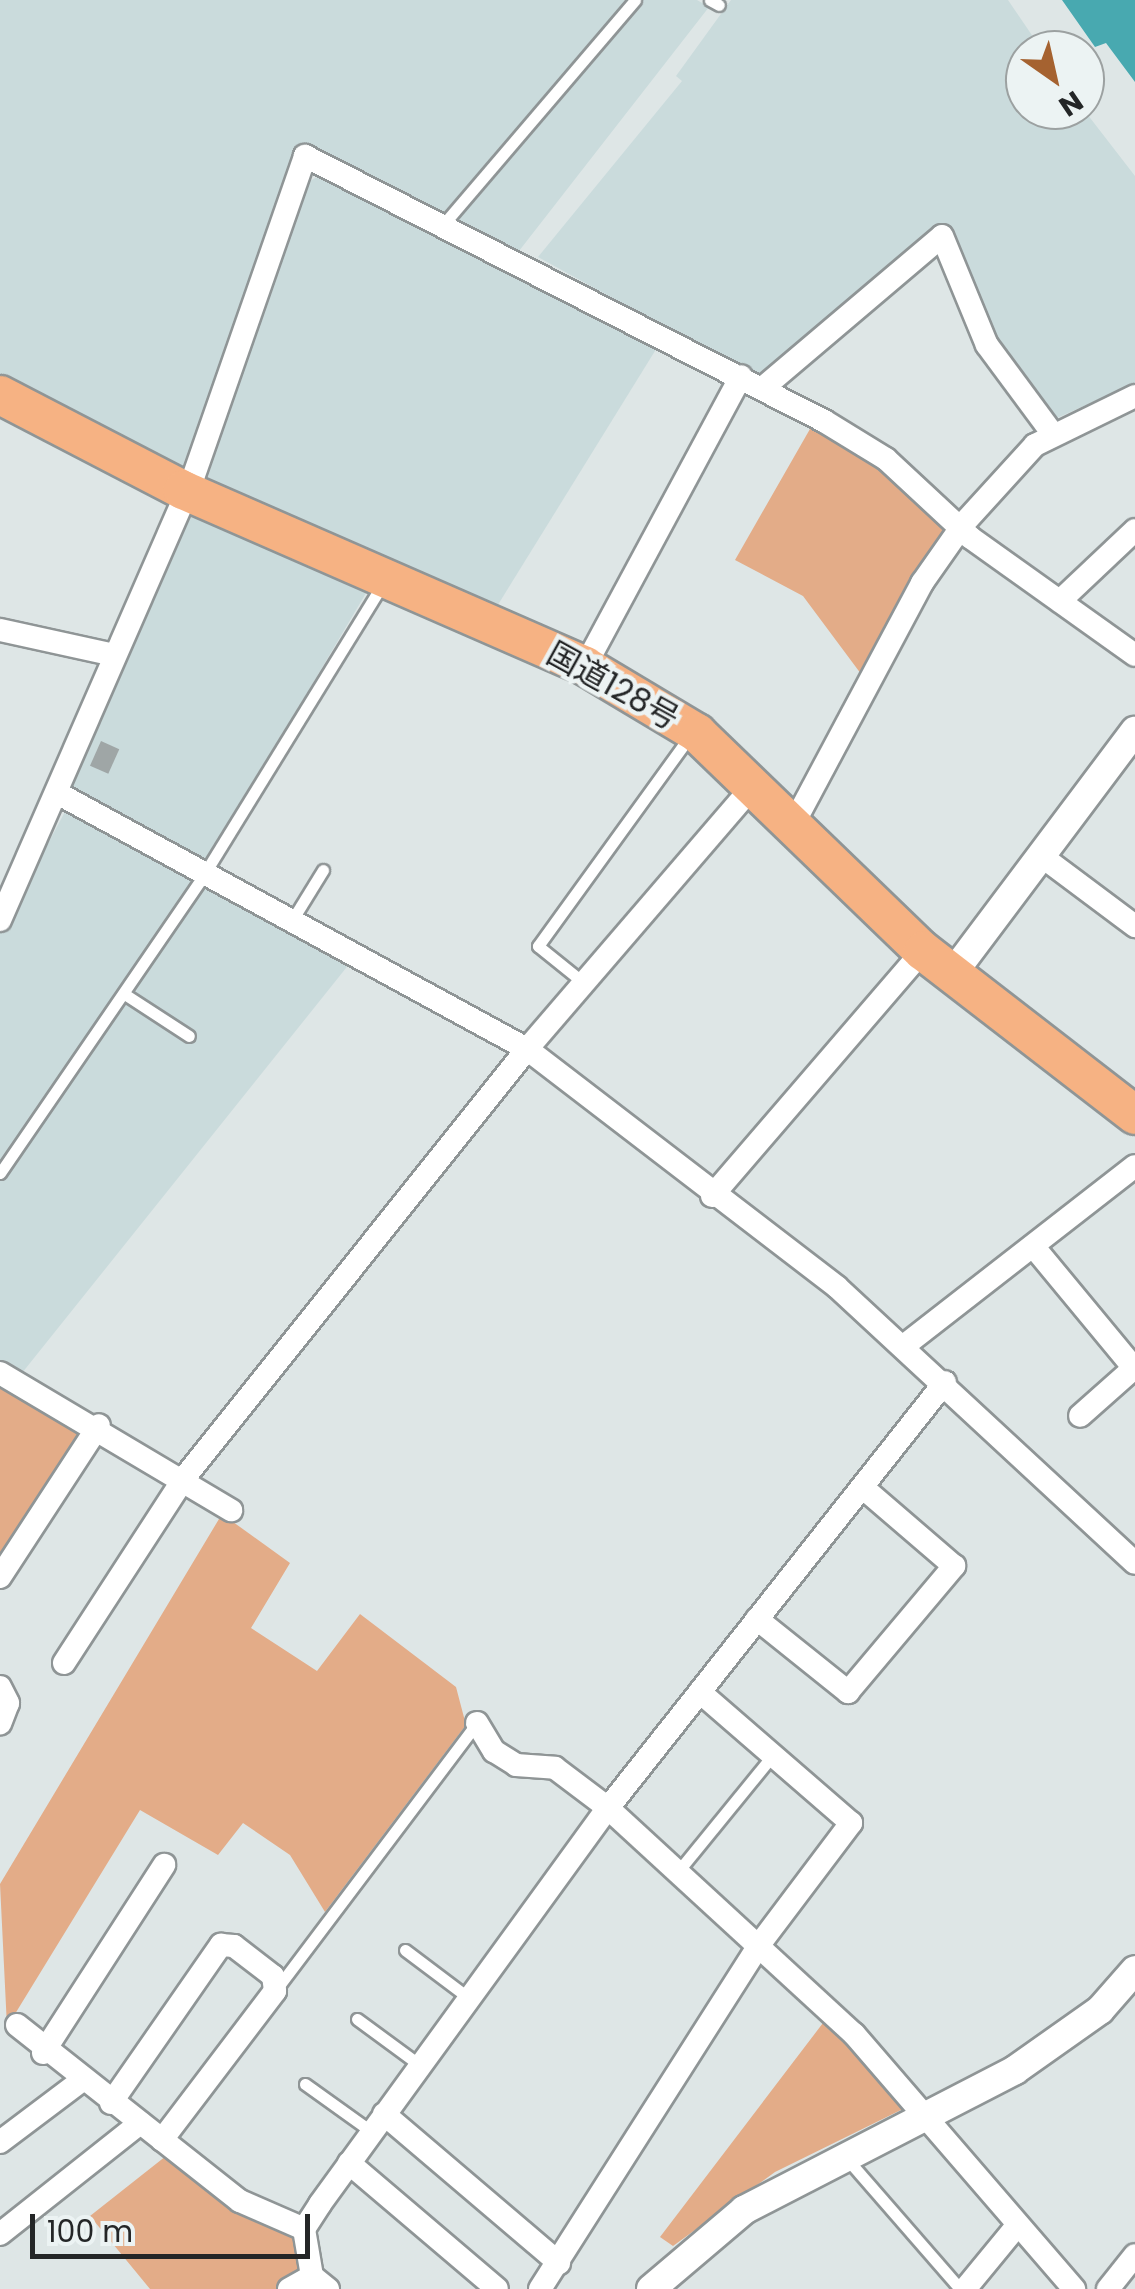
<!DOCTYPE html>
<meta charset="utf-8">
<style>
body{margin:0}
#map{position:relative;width:1135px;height:2289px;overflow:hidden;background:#dee6e6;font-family:Poppins,"Noto Sans JP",sans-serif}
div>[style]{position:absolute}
.built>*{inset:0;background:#cadbdc}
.green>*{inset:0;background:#e3ac88}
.water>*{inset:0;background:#48a9b0}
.building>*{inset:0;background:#9fa6a6;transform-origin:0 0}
.roads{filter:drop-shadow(2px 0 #8f9596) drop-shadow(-2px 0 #8f9596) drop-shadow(0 2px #8f9596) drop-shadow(0 -2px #8f9596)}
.service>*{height:11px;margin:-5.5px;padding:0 5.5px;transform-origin:5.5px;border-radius:5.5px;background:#fff}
.minor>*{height:22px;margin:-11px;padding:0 11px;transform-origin:11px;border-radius:11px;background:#fff}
.tertiary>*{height:28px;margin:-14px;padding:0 14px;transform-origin:14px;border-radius:14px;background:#fff}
.trunk>*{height:38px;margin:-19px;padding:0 19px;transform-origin:19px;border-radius:19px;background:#f6b283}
span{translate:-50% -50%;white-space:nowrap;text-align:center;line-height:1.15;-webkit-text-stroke:9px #ecf3f3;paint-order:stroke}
.street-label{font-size:32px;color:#242627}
.north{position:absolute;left:1005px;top:30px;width:100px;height:100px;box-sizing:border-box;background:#ecf3f3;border:2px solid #9ca1a1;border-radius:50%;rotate:146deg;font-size:28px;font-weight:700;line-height:40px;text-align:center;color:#242627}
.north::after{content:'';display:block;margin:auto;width:35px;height:45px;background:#a56230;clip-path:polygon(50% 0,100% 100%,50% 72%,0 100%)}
.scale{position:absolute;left:30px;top:2214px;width:280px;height:45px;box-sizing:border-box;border:5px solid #242627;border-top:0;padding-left:12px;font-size:30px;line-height:35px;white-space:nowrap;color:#242627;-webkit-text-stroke:8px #ecf3f3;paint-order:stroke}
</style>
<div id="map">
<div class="built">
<i style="clip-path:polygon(0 0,697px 0,709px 7px,519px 251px,298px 145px,185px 471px,0 376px)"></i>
<i style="clip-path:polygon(731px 0,1008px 0,1042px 50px,1025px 50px,1025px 110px,1084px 110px,1135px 176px,1135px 383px,1057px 418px,995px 348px,945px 224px,760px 379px,538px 257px,682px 81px,676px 76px)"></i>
<i style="clip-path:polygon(323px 174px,663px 338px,496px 608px,209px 482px,205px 470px,304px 184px)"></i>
<i style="clip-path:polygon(187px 505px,369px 588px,205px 866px,75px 792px,67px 778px)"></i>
<i style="clip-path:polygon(67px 808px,350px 963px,22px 1373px,0 1362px,0 933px)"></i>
</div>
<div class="green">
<i style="clip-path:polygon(814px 422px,886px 463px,953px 522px,867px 682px,803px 596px,735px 560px)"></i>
<i style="clip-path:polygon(0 1378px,86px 1425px,0 1565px)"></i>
<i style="clip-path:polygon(222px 1514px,290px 1563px,251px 1628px,317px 1671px,360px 1614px,456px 1687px,466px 1725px,325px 1912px,290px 1855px,243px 1823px,218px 1855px,140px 1810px,7px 2027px,0 1884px)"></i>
<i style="clip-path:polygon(826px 2019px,907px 2107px,775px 2172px,673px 2246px,660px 2237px)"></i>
<i style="clip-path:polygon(166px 2156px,255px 2221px,301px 2236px,306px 2269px,279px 2289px,150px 2289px,90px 2216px)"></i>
</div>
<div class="water">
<i style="clip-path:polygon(1062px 0,1135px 0,1135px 82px,1106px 43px,1095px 47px)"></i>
</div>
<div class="building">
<i style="left:101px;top:741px;width:20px;height:27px;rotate:24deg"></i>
</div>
<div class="roads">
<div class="service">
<i style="left:710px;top:0;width:10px;rotate:29deg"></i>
<i style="left:442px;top:226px;width:297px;rotate:-49.5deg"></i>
<i style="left:291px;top:922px;width:61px;rotate:-58.4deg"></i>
<i style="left:584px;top:983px;width:59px;rotate:-141.2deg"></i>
<i style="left:538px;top:946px;width:261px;rotate:-54.1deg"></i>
<i style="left:126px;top:995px;width:75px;rotate:33.1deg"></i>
<i style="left:0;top:1173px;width:360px;rotate:-55.6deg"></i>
<i style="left:203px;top:876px;width:342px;rotate:-58.4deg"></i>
<i style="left:680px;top:1869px;width:146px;rotate:-50.8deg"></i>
<i style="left:405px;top:1950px;width:80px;rotate:36.9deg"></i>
<i style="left:278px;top:1987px;width:331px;rotate:-53deg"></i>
<i style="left:357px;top:2019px;width:79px;rotate:36.3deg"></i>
<i style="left:305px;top:2084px;width:82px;rotate:35.6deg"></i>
<i style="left:848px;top:2160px;width:171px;rotate:49deg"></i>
</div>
<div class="minor">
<i style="left:764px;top:387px;width:233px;rotate:-40.3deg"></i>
<i style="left:942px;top:236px;width:118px;rotate:67.6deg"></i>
<i style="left:987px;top:345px;width:109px;rotate:53.5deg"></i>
<i style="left:1060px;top:601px;width:103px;rotate:-43.4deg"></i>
<i style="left:0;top:630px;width:113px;rotate:12.3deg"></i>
<i style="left:585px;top:666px;width:329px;rotate:-61.7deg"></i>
<i style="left:59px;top:794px;width:533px;rotate:28.58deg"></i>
<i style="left:527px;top:1049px;width:391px;rotate:37.5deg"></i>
<i style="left:837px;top:1287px;width:406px;rotate:42.8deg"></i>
<i style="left:795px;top:821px;width:270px;rotate:-61.9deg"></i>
<i style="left:922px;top:583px;width:73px;rotate:-55deg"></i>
<i style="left:964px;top:523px;width:105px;rotate:-47.7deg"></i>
<i style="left:1035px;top:445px;width:111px;rotate:-26.1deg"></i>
<i style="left:1040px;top:855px;width:119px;rotate:36.8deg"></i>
<i style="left:0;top:920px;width:482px;rotate:-66.4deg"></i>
<i style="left:193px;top:478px;width:341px;rotate:-70.8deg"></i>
<i style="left:305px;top:156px;width:583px;rotate:27.05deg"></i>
<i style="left:824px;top:421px;width:73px;rotate:31.5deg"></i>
<i style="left:886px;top:459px;width:116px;rotate:42.9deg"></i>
<i style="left:971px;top:538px;width:201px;rotate:35.5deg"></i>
<i style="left:712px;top:1196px;width:323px;rotate:-49.3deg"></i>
<i style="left:1033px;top:1246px;width:158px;rotate:50.4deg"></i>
<i style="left:1134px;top:1368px;width:72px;rotate:138.4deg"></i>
<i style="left:905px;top:1345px;width:291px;rotate:-37.9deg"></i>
<i style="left:0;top:1373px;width:269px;rotate:30.7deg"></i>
<i style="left:0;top:1577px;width:181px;rotate:-56.9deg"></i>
<i style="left:757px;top:1619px;width:117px;rotate:38.7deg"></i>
<i style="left:848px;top:1692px;width:165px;rotate:-49.9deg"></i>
<i style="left:954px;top:1566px;width:121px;rotate:-139.3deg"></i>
<i style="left:64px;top:1663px;width:222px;rotate:-57deg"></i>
<i style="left:185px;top:1477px;width:548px;rotate:-51.37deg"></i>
<i style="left:527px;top:1049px;width:352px;rotate:-49.3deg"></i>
<i style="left:0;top:1687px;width:18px;rotate:63deg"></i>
<i style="left:8px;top:1703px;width:22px;rotate:111deg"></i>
<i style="left:477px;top:1723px;width:33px;rotate:59deg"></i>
<i style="left:494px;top:1751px;width:26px;rotate:32deg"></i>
<i style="left:516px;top:1765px;width:39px;rotate:4deg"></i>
<i style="left:555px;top:1768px;width:66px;rotate:37deg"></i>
<i style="left:608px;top:1808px;width:334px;rotate:42.6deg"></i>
<i style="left:854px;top:2034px;width:337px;rotate:49.2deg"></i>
<i style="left:17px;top:2025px;width:284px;rotate:38.3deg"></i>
<i style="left:240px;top:2201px;width:70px;rotate:23.6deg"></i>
<i style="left:43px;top:2053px;width:224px;rotate:-57.2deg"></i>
<i style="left:111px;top:2103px;width:193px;rotate:-55.2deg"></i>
<i style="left:221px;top:1945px;width:13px;rotate:4deg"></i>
<i style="left:234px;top:1946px;width:49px;rotate:37.6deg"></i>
<i style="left:273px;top:1976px;width:15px;rotate:82deg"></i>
<i style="left:275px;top:1991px;width:187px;rotate:127.2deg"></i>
<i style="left:384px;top:2114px;width:230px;rotate:40.4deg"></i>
<i style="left:0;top:2142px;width:101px;rotate:-37deg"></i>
<i style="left:349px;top:2163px;width:194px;rotate:40.4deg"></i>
<i style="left:0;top:2234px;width:179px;rotate:-38.4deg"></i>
<i style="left:289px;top:2289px;width:26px;rotate:-29deg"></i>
<i style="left:328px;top:2289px;width:21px;rotate:-141deg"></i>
<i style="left:312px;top:2276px;width:48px;rotate:-99.7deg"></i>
<i style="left:304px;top:2229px;width:30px;rotate:-57deg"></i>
<i style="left:320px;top:2204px;width:490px;rotate:-54deg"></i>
<i style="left:608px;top:1808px;width:543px;rotate:-51.65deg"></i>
<i style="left:540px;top:2289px;width:408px;rotate:-57.5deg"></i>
<i style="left:759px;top:1945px;width:153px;rotate:-53deg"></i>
<i style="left:851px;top:1823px;width:200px;rotate:-139.1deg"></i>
<i style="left:965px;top:2289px;width:80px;rotate:-50.6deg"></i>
<i style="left:1108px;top:2289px;width:43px;rotate:-51.5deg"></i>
</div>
<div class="tertiary">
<i style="left:953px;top:973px;width:303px;rotate:-53.1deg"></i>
<i style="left:651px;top:2289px;width:122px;rotate:-40.3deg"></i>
<i style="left:744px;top:2210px;width:305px;rotate:-27.3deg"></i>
<i style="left:1015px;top:2070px;width:104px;rotate:-35.2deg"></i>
<i style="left:1100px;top:2010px;width:53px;rotate:-48.8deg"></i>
</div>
<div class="trunk">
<i style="left:0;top:395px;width:206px;rotate:27.4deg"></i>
<i style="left:183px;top:490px;width:439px;rotate:23.6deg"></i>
<i style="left:585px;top:666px;width:131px;rotate:30.9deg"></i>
<i style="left:697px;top:733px;width:314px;rotate:44deg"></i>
<i style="left:923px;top:951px;width:268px;rotate:37.7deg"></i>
</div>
</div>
<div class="street-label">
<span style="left:613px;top:686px;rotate:29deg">国道128号</span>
</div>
<div class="north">N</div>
<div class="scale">100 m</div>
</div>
